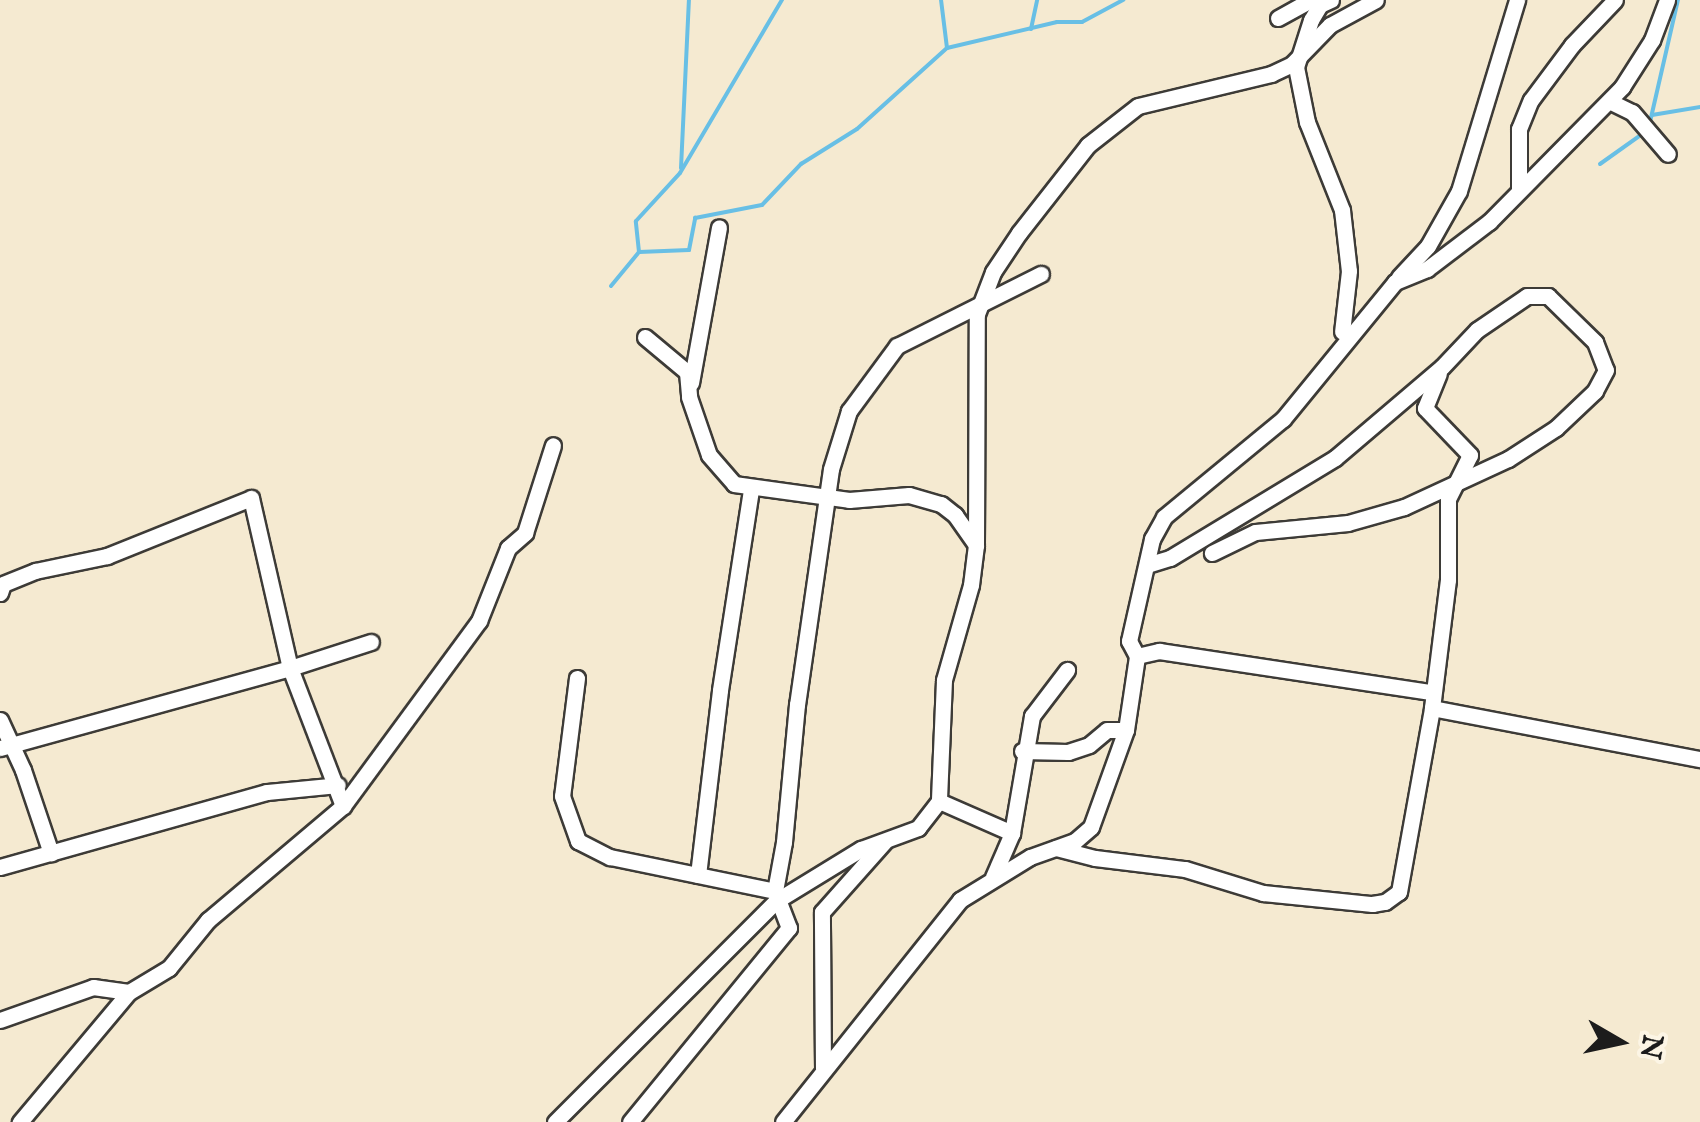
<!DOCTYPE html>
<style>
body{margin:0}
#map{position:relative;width:1700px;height:1122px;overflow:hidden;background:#f5ead1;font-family:"IM FELL English",serif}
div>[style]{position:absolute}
.stream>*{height:4px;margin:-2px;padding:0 2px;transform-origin:2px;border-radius:2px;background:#68bfe5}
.roads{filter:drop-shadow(2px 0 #3d3b37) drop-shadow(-2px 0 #3d3b37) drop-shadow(0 2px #3d3b37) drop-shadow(0 -2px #3d3b37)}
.minor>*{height:15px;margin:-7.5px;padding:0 7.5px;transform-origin:7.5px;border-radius:7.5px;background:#fff}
span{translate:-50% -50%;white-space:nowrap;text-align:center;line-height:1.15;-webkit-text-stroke:10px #fcf5e5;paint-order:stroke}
.north{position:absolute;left:1570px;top:992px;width:100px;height:100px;-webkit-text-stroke:8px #fcf5e5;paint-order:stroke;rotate:99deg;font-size:28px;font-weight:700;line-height:40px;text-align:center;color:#1c1c1c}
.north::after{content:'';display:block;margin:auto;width:35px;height:45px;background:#1c1c1c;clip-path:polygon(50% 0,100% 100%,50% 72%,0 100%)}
</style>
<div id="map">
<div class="stream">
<i style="left:1031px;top:29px;width:30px;rotate:-78deg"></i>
<i style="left:947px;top:48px;width:113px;rotate:-13.3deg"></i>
<i style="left:1057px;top:22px;width:25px"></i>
<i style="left:1082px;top:22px;width:47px;rotate:-28.2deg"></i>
<i style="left:1652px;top:115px;width:49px;rotate:-9.5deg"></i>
<i style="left:1650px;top:122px;width:125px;rotate:-77.1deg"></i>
<i style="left:1600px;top:164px;width:52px;rotate:-35.5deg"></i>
<i style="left:681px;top:168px;width:168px;rotate:-87.3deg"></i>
<i style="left:639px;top:252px;width:50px;rotate:-2.3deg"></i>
<i style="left:689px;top:250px;width:33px;rotate:-79deg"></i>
<i style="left:695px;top:218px;width:68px;rotate:-11deg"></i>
<i style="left:762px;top:205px;width:57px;rotate:-46.4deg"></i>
<i style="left:801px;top:164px;width:66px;rotate:-32deg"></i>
<i style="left:857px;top:129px;width:121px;rotate:-42deg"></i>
<i style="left:947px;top:48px;width:48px;rotate:-97.1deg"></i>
<i style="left:611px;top:286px;width:44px;rotate:-50.5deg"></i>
<i style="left:639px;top:252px;width:31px;rotate:-96deg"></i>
<i style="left:636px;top:221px;width:65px;rotate:-47.5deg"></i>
<i style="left:680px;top:173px;width:201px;rotate:-59.5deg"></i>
</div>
<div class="roads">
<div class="minor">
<i style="left:1331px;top:0;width:12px;rotate:156deg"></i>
<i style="left:1320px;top:5px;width:17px;rotate:121deg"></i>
<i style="left:1311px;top:20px;width:49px;rotate:107.7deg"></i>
<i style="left:1296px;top:67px;width:56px;rotate:78.7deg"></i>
<i style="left:1307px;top:122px;width:95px;rotate:68.3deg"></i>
<i style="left:1342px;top:210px;width:61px;rotate:83.5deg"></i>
<i style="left:1349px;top:271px;width:61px;rotate:96.5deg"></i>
<i style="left:1278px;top:18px;width:38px;rotate:-29deg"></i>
<i style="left:1609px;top:101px;width:25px;rotate:26deg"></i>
<i style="left:1632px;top:112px;width:55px;rotate:49.4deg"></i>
<i style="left:1519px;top:191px;width:62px;rotate:-90deg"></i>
<i style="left:1519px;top:129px;width:31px;rotate:-68deg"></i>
<i style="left:1531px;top:100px;width:69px;rotate:-53.3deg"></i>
<i style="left:1572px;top:45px;width:62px;rotate:-46.3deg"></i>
<i style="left:1399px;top:277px;width:42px;rotate:-46.9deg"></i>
<i style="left:1428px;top:246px;width:63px;rotate:-60.6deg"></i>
<i style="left:1459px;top:191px;width:200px;rotate:-73.1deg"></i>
<i style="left:645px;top:337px;width:55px;rotate:39.8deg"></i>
<i style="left:687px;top:372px;width:25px;rotate:85deg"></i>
<i style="left:689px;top:397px;width:61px;rotate:71deg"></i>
<i style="left:709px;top:455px;width:38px;rotate:49deg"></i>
<i style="left:734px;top:484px;width:116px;rotate:7.9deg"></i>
<i style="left:849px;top:500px;width:60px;rotate:-4.8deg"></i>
<i style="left:909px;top:495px;width:33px;rotate:16deg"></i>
<i style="left:941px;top:504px;width:18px;rotate:38deg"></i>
<i style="left:955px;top:515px;width:37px;rotate:55deg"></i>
<i style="left:976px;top:545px;width:40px;rotate:97.1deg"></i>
<i style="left:971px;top:585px;width:99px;rotate:105.9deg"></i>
<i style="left:944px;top:680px;width:121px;rotate:92.4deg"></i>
<i style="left:691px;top:383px;width:158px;rotate:-79.8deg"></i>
<i style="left:976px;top:545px;width:231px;rotate:-89.8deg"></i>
<i style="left:977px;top:314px;width:45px;rotate:-69.1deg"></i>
<i style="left:993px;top:272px;width:47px;rotate:-56.3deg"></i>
<i style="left:1019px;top:233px;width:112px;rotate:-51.9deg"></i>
<i style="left:1088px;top:145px;width:63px;rotate:-38deg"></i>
<i style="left:1138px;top:106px;width:137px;rotate:-13.5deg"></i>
<i style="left:1271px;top:74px;width:23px;rotate:-25deg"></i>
<i style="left:1292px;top:64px;width:54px;rotate:-45.7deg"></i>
<i style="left:1330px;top:25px;width:52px;rotate:-28.5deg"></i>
<i style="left:1150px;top:564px;width:21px;rotate:-17deg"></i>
<i style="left:1170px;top:558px;width:193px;rotate:-31.2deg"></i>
<i style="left:1335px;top:458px;width:140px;rotate:-40.4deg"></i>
<i style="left:1442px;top:367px;width:51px;rotate:-46.6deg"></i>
<i style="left:1477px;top:330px;width:60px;rotate:-34.2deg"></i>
<i style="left:1527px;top:296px;width:21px"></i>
<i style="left:1548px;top:296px;width:66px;rotate:44.4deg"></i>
<i style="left:1595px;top:342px;width:30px;rotate:69deg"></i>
<i style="left:1606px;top:370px;width:24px;rotate:118deg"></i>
<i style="left:1595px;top:391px;width:54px;rotate:136.5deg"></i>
<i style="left:1556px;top:428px;width:57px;rotate:147.1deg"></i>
<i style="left:1508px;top:459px;width:115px;rotate:155.2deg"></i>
<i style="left:1404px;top:507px;width:58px;rotate:164.1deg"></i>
<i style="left:1348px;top:523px;width:93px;rotate:174.5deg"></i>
<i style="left:1255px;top:532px;width:48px;rotate:154deg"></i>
<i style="left:0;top:593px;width:9px;rotate:-72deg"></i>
<i style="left:3px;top:584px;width:35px;rotate:-22deg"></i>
<i style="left:35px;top:571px;width:74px;rotate:-11.8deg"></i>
<i style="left:107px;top:556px;width:155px;rotate:-21.9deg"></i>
<i style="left:251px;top:498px;width:174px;rotate:77.1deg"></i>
<i style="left:290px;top:668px;width:85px;rotate:-17.8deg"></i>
<i style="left:1137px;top:656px;width:23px;rotate:-13deg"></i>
<i style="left:1159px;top:651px;width:275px;rotate:8.6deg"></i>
<i style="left:577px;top:678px;width:119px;rotate:97.2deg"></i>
<i style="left:562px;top:796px;width:48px;rotate:70.4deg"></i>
<i style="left:578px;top:841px;width:36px;rotate:27deg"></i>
<i style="left:610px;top:857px;width:168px;rotate:11.6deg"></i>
<i style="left:1432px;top:708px;width:273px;rotate:10.8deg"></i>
<i style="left:0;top:720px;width:55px;rotate:65.3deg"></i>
<i style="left:23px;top:770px;width:88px;rotate:71.4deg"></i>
<i style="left:0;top:748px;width:301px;rotate:-15.4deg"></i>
<i style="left:290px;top:668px;width:148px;rotate:69deg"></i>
<i style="left:343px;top:806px;width:177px;rotate:139.8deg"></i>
<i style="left:208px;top:920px;width:62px;rotate:129.1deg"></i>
<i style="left:169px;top:968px;width:47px;rotate:149deg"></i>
<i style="left:129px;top:992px;width:170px;rotate:130deg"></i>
<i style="left:1022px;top:751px;width:46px;rotate:1.2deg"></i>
<i style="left:1068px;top:752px;width:22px;rotate:-18deg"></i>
<i style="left:1089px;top:745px;width:23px;rotate:-40deg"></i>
<i style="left:1107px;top:730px;width:19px"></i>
<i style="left:343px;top:806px;width:230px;rotate:-53.7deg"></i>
<i style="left:479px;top:621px;width:79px;rotate:-68.3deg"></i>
<i style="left:508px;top:548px;width:23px;rotate:-41deg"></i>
<i style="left:525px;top:533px;width:92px;rotate:-72.3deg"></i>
<i style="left:1056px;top:848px;width:40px;rotate:14.4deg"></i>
<i style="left:1095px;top:858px;width:91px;rotate:7deg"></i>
<i style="left:1185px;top:869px;width:82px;rotate:17.1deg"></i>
<i style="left:1263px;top:893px;width:110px;rotate:5.8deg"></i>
<i style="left:1372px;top:904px;width:13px;rotate:-9deg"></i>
<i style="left:1385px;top:902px;width:17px;rotate:-36deg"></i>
<i style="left:1399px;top:892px;width:187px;rotate:-79.8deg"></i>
<i style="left:1432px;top:708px;width:129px;rotate:-82.9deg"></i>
<i style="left:1448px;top:580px;width:81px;rotate:-90deg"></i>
<i style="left:1448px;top:499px;width:49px;rotate:-63.4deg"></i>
<i style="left:1470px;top:455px;width:65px;rotate:-133.8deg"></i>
<i style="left:1425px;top:408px;width:37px;rotate:-68deg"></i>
<i style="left:0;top:867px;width:277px;rotate:-15.7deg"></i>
<i style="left:267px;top:792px;width:71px;rotate:-5.6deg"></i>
<i style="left:698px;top:875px;width:186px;rotate:-83.2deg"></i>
<i style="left:720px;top:690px;width:202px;rotate:-81.2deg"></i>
<i style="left:993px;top:877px;width:48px;rotate:-66.6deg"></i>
<i style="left:1012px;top:833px;width:119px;rotate:-80.3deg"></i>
<i style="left:1032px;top:716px;width:58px;rotate:-52.7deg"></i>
<i style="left:0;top:1020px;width:99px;rotate:-19.5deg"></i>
<i style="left:93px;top:987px;width:36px;rotate:8deg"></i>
<i style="left:823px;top:1068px;width:156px;rotate:-90.4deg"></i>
<i style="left:822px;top:912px;width:95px;rotate:-48.4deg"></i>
<i style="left:555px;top:1122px;width:313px;rotate:-45deg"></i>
<i style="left:776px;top:901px;width:100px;rotate:-31.5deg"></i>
<i style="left:861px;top:849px;width:61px;rotate:-20.2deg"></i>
<i style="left:918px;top:828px;width:34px;rotate:-52deg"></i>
<i style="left:939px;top:801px;width:80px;rotate:23.7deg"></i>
<i style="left:630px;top:1122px;width:251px;rotate:-50.7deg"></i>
<i style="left:789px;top:928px;width:40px;rotate:-111deg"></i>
<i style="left:775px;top:891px;width:50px;rotate:-79.6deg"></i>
<i style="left:784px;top:842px;width:138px;rotate:-84.6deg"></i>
<i style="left:797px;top:705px;width:238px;rotate:-81.8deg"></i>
<i style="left:831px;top:469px;width:61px;rotate:-72.8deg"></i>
<i style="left:849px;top:411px;width:81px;rotate:-53.6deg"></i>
<i style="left:897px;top:346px;width:161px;rotate:-26.6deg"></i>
<i style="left:783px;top:1122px;width:284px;rotate:-51.4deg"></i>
<i style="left:960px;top:900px;width:82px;rotate:-31.6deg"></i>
<i style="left:1030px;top:857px;width:48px;rotate:-19.6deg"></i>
<i style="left:1075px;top:841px;width:21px;rotate:-41deg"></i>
<i style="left:1091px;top:827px;width:103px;rotate:-70.2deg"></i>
<i style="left:1126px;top:730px;width:75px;rotate:-81.5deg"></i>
<i style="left:1137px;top:656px;width:17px;rotate:-118deg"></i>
<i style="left:1129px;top:641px;width:105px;rotate:-77.3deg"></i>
<i style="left:1152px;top:539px;width:25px;rotate:-61deg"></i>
<i style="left:1164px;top:517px;width:154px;rotate:-39.5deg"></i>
<i style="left:1283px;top:419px;width:177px;rotate:-50.7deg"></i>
<i style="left:1395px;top:282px;width:35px;rotate:-22deg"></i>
<i style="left:1427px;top:269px;width:78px;rotate:-37.2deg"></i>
<i style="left:1489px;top:222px;width:190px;rotate:-45.4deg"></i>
<i style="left:1622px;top:87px;width:56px;rotate:-57.4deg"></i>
<i style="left:1652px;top:40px;width:43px;rotate:-69.4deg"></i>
</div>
</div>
<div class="north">N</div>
</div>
